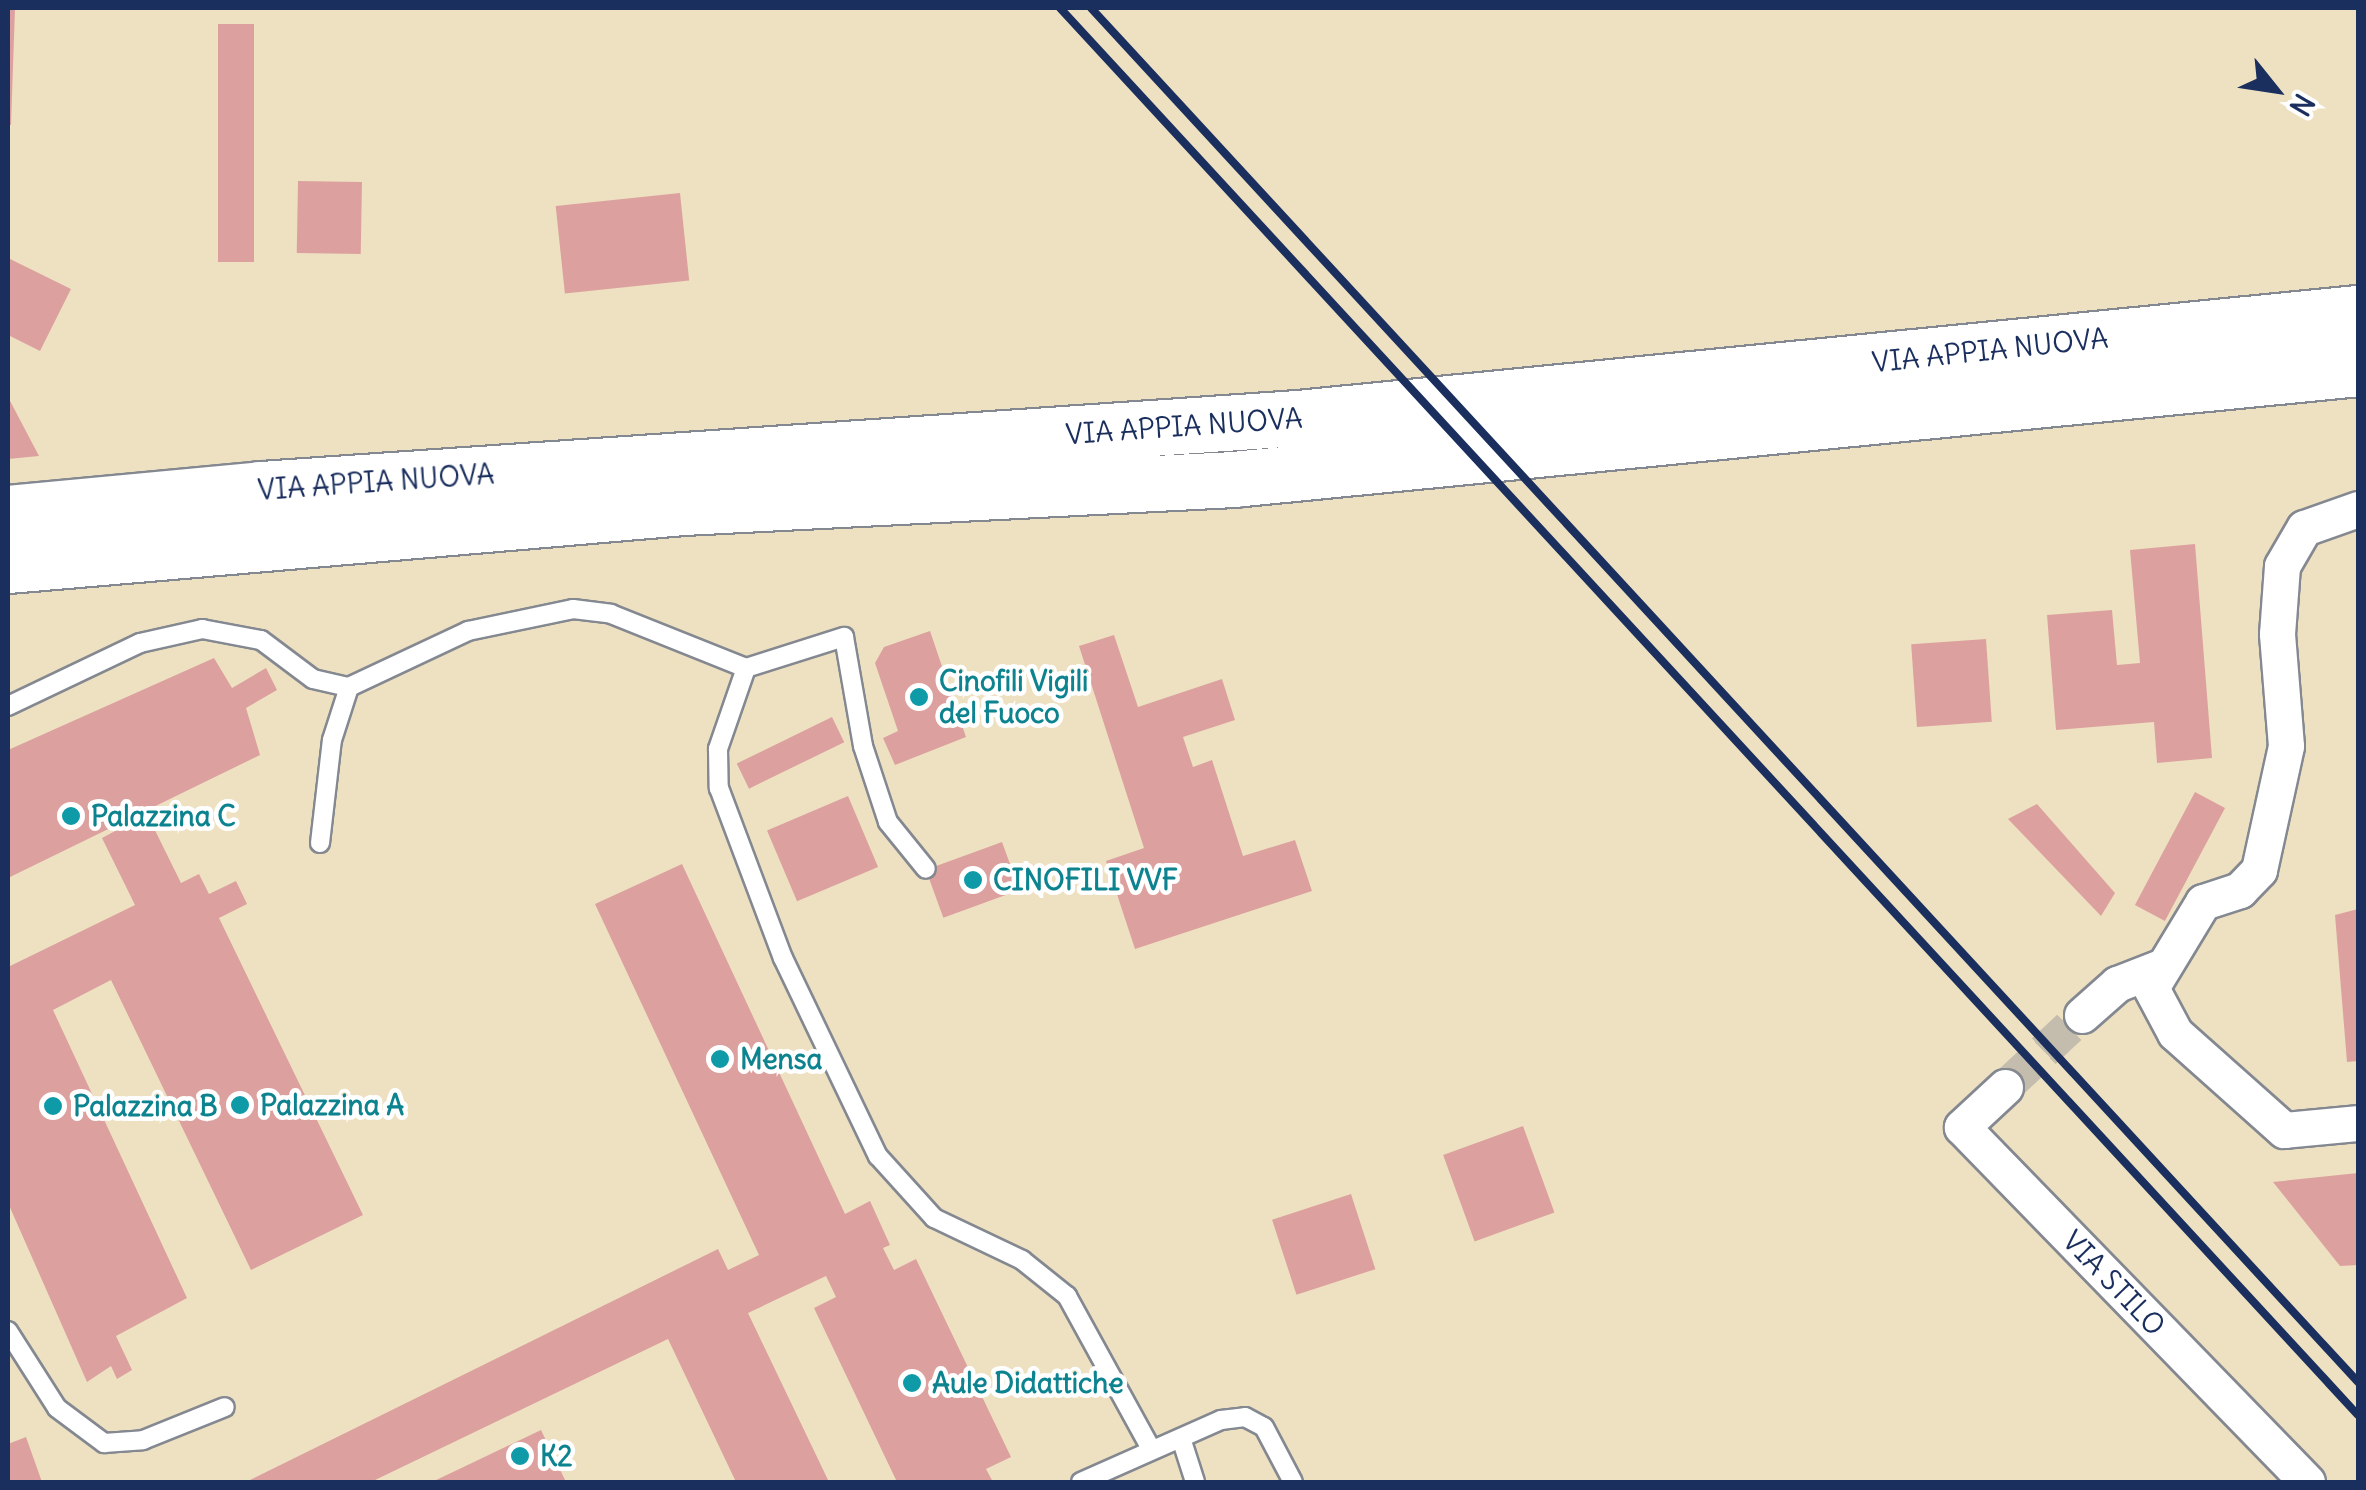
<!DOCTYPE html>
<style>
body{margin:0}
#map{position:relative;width:2366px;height:1490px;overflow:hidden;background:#eee1c2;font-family:Delius,sans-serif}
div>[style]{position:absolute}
.building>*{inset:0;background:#dca19e;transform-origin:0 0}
.minor-tunnel>*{height:35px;margin-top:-17.5px;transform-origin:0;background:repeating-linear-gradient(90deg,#c4bdae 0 35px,transparent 0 53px)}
.roads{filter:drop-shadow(2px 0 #848890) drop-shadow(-2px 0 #848890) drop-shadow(0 2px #848890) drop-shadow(0 -2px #848890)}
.service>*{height:18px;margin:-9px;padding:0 9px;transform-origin:9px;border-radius:9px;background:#fff}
.minor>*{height:35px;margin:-17.5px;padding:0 17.5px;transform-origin:17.5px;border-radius:17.5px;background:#fff}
.primary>*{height:55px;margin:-27.5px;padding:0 27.5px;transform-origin:27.5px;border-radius:27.5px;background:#fff}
.rail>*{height:8px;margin:-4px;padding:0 4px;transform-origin:4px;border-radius:4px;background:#1b2f5e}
.dots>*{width:28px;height:28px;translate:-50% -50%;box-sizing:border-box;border:5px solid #fff;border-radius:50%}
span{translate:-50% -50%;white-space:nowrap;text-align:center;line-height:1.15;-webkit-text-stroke:9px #fff;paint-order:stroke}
.street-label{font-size:28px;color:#1b2f5e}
.culture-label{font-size:28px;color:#0d838f;font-weight:700}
.left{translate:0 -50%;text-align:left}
.frame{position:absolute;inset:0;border:10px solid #1b2f5e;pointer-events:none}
.north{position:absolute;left:2226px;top:40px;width:100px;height:100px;-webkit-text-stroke:8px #fff;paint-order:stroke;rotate:120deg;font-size:28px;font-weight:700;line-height:40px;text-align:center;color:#1b2f5e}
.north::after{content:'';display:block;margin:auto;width:35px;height:45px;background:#1b2f5e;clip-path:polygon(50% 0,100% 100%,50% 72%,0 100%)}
</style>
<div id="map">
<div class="building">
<i style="clip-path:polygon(8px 8px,15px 8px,11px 125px,8px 125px)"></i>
<i style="left:218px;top:24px;width:36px;height:238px"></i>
<i style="left:298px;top:181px;width:64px;height:72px;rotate:1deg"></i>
<i style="left:680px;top:193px;width:88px;height:125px;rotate:84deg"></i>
<i style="clip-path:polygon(8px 258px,71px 289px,40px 351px,8px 335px)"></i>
<i style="clip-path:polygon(8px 397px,39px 456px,8px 459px)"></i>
<i style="clip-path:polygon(2195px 544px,2212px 758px,2157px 763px,2154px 722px,2056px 730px,2047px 615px,2112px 610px,2117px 665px,2140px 663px,2130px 550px)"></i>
<i style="clip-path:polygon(930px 631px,966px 737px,895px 765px,883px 738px,898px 731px,875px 663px,884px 647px)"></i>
<i style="clip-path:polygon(1114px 635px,1138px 707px,1222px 679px,1235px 720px,1183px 737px,1193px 767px,1212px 760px,1243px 856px,1295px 840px,1312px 891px,1135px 949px,1106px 861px,1144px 848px,1079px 646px)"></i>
<i style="left:1986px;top:639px;width:83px;height:75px;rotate:86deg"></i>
<i style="clip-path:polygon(214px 658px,232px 688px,266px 668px,277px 690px,246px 708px,260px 755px,8px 878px,8px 750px)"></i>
<i style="left:832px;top:717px;width:28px;height:106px;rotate:64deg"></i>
<i style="left:2195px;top:792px;width:34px;height:128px;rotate:28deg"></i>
<i style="left:848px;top:796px;width:77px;height:88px;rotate:67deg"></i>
<i style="clip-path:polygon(2037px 804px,2115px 893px,2101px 916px,2008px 819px)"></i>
<i style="clip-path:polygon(147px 814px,181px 883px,199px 874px,209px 894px,236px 881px,247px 904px,219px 918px,363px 1215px,251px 1270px,111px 980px,53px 1010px,187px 1298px,116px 1336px,132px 1370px,117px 1379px,111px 1366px,87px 1382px,8px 1203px,8px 967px,135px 905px,102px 838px)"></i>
<i style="left:1002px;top:842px;width:51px;height:81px;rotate:70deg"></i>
<i style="clip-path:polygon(682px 864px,845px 1214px,870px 1201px,890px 1245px,883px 1248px,894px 1270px,916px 1259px,1011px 1457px,986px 1469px,993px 1482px,897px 1482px,814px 1308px,836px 1297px,826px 1276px,748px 1313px,829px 1482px,736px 1482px,668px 1339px,371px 1482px,246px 1482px,718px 1249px,728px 1270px,759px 1255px,595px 904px)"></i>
<i style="clip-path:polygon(2358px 909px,2358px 1061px,2347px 1062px,2335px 915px)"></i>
<i style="left:1523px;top:1126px;width:92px;height:85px;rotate:70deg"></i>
<i style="clip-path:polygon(2358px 1173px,2358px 1265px,2340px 1266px,2273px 1182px)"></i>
<i style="left:1351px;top:1194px;width:79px;height:83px;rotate:72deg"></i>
<i style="clip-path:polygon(541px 1430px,566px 1482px,432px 1482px)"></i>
<i style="clip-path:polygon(26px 1437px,42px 1482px,10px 1482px,8px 1444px)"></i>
</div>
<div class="minor-tunnel">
<i style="left:2005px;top:1087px;width:105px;rotate:-43.1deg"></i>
</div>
<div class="roads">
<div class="service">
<i style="left:746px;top:668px;width:86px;rotate:109.1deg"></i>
<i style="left:718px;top:749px;width:39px;rotate:89deg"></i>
<i style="left:719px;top:788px;width:182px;rotate:69.4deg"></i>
<i style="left:783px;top:958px;width:220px;rotate:64.4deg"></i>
<i style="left:878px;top:1156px;width:84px;rotate:47.9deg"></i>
<i style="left:934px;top:1218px;width:98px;rotate:25.5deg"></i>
<i style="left:1022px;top:1260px;width:58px;rotate:38.7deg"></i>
<i style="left:1067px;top:1296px;width:175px;rotate:61.2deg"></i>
<i style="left:8px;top:706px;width:146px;rotate:-25.5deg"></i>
<i style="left:140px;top:643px;width:64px;rotate:-12.7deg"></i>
<i style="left:202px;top:629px;width:60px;rotate:10.6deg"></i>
<i style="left:261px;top:640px;width:65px;rotate:36.9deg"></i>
<i style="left:313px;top:679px;width:37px;rotate:13deg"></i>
<i style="left:320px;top:843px;width:104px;rotate:-83.4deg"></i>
<i style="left:332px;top:740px;width:56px;rotate:-72.2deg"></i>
<i style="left:349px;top:687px;width:132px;rotate:-25.2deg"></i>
<i style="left:468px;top:631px;width:107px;rotate:-11.8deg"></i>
<i style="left:573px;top:609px;width:38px;rotate:7deg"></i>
<i style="left:611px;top:614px;width:145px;rotate:21.8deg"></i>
<i style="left:746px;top:668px;width:103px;rotate:-17.6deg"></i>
<i style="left:844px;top:637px;width:111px;rotate:80.1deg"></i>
<i style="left:863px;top:746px;width:80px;rotate:71.8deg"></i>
<i style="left:888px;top:822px;width:60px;rotate:51deg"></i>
<i style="left:8px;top:1331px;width:91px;rotate:57.5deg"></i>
<i style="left:57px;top:1408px;width:59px;rotate:36.7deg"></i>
<i style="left:104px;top:1443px;width:39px;rotate:-4deg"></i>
<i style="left:143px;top:1440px;width:88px;rotate:-21.9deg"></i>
<i style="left:1181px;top:1438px;width:46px;rotate:72.3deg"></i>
<i style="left:1081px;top:1482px;width:153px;rotate:-23.9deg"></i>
<i style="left:1221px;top:1420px;width:24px;rotate:-7deg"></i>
<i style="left:1245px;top:1417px;width:21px;rotate:28deg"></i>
<i style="left:1264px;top:1427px;width:62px;rotate:62.2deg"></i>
</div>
<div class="minor">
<i style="left:2358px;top:509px;width:57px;rotate:160.6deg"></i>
<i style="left:2304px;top:528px;width:44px;rotate:120.1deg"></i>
<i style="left:2282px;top:566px;width:68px;rotate:94.2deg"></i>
<i style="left:2277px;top:634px;width:112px;rotate:85.4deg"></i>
<i style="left:2286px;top:746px;width:127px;rotate:102.3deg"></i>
<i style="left:2259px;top:870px;width:28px;rotate:134deg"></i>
<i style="left:2240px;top:890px;width:39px;rotate:162deg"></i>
<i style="left:2203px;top:902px;width:100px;rotate:121.2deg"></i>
<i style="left:2151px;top:988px;width:51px;rotate:61.9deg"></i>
<i style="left:2175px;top:1033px;width:146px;rotate:41.7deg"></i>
<i style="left:2284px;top:1130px;width:74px;rotate:-5.4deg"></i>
<i style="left:2082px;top:1015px;width:47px;rotate:-41.5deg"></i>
<i style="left:2117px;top:984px;width:44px;rotate:-21.3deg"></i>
<i style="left:2005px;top:1087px;width:59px;rotate:137.1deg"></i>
<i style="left:1962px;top:1127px;width:495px;rotate:45.8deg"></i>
</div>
<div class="primary">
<i style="left:8px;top:513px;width:254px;rotate:-5.4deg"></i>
<i style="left:261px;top:489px;width:1039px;rotate:-3.92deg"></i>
<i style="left:1298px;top:418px;width:1065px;rotate:-5.66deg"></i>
<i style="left:8px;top:565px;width:677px;rotate:-4.91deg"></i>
<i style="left:683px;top:507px;width:551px;rotate:-2.91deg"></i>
<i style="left:1233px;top:479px;width:1130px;rotate:-5.63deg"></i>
</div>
</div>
<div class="rail">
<i style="left:1060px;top:8px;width:1914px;rotate:47.31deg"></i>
<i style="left:1091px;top:8px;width:1869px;rotate:47.32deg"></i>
</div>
<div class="dots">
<i style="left:919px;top:697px;background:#0f9aa8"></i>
<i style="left:71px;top:816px;background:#0f9aa8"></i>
<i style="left:973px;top:880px;background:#0f9aa8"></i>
<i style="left:720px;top:1059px;background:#0f9aa8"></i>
<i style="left:240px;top:1105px;background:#0f9aa8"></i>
<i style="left:53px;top:1106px;background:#0f9aa8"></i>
<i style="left:912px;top:1383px;background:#0f9aa8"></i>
<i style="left:520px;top:1456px;background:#0f9aa8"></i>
</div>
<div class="street-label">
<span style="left:1990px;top:350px;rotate:-6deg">VIA APPIA NUOVA</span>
<span style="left:1184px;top:426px;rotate:-4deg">VIA APPIA NUOVA</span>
<span style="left:376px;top:482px;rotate:-4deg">VIA APPIA NUOVA</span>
<span style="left:2114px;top:1283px;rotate:46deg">VIA STILO</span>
</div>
<div class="culture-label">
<span class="left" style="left:939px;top:697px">Cinofili Vigili<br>del Fuoco</span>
<span class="left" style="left:91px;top:816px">Palazzina C</span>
<span class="left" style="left:993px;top:880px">CINOFILI VVF</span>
<span class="left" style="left:740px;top:1059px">Mensa</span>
<span class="left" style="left:260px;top:1105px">Palazzina A</span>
<span class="left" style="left:73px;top:1106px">Palazzina B</span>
<span class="left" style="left:932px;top:1383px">Aule Didattiche</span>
<span class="left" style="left:540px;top:1456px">K2</span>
</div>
<div class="frame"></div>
<div class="north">N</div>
</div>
